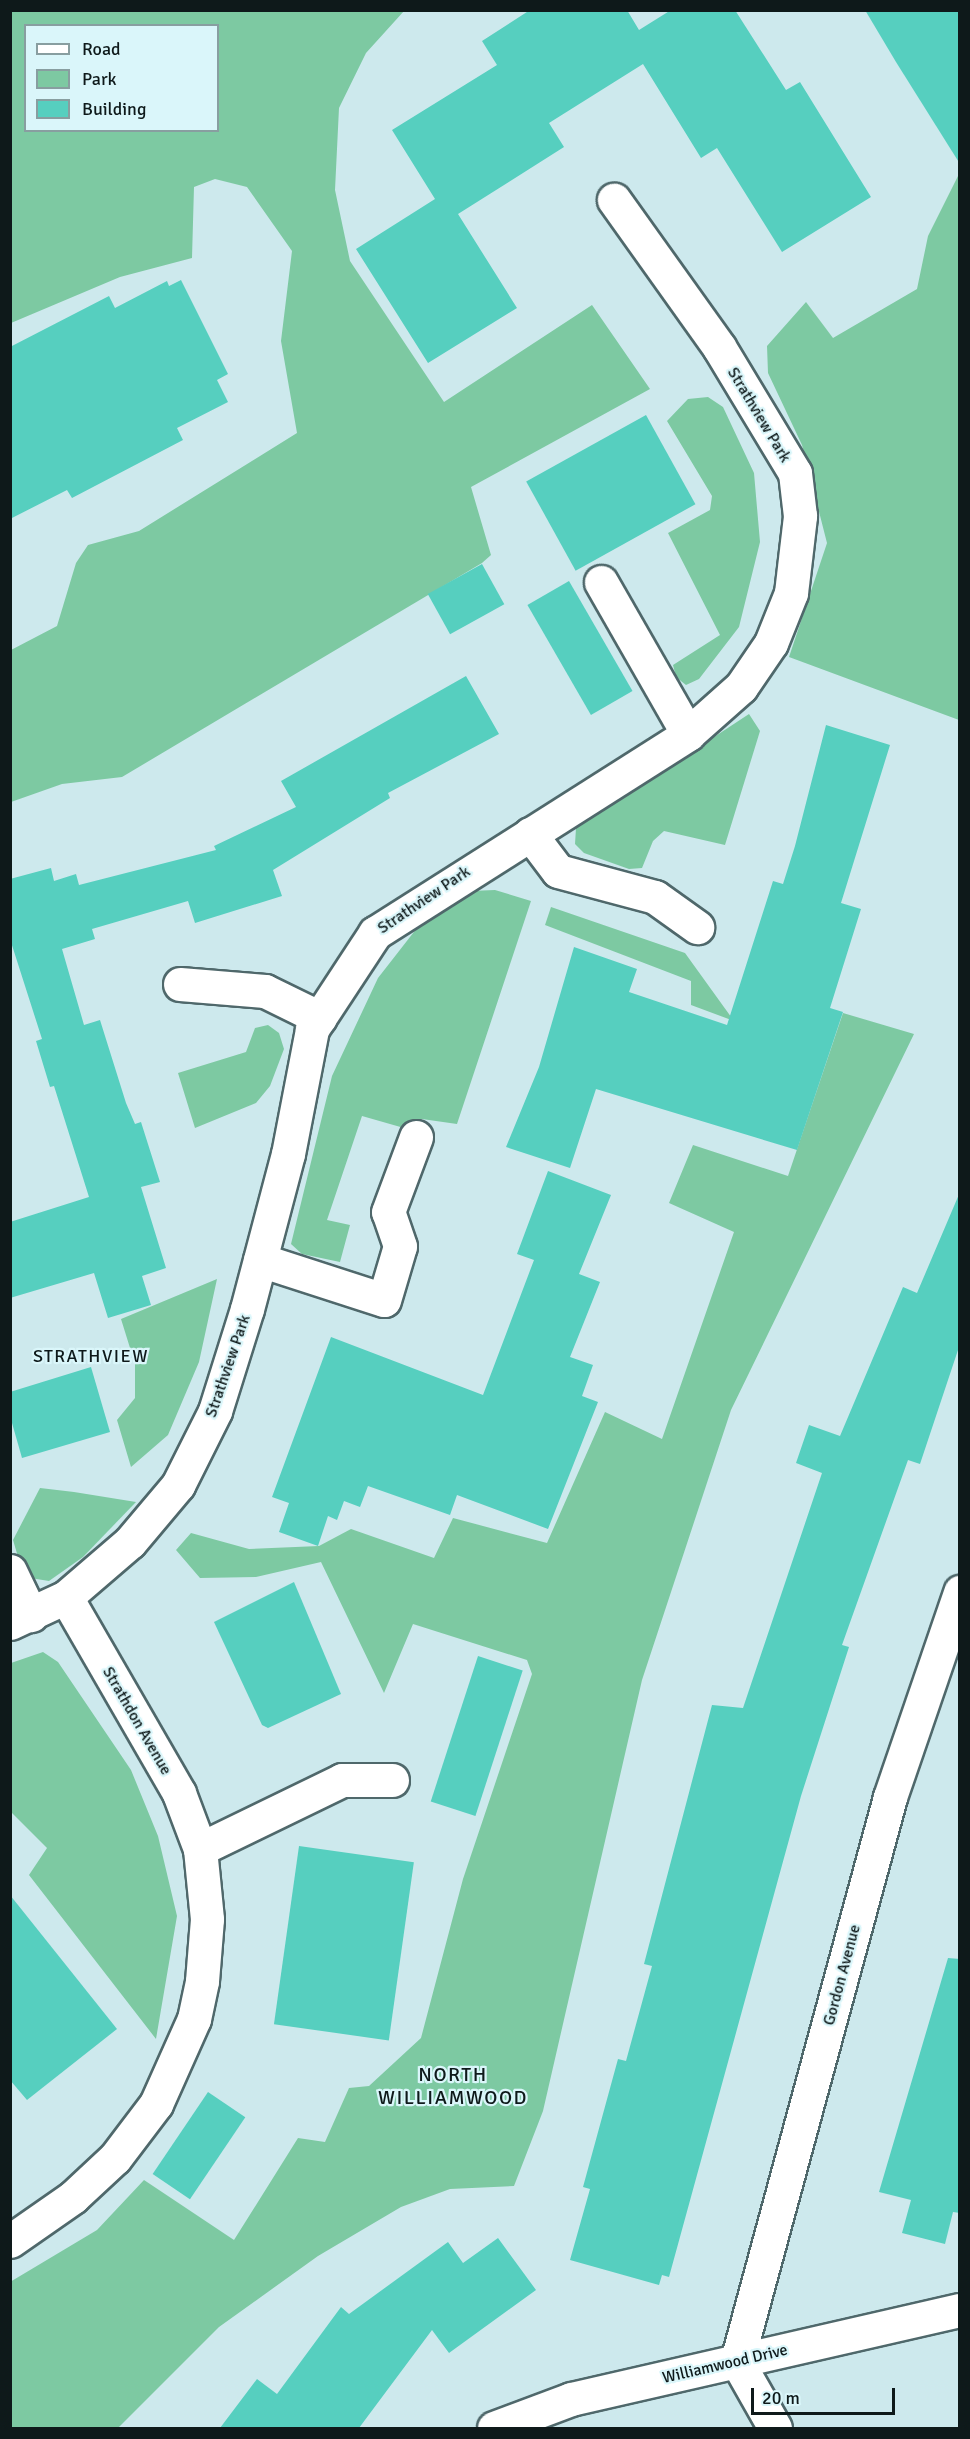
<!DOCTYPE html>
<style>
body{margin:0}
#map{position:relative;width:970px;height:2439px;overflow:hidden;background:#cde9ed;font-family:Signika,sans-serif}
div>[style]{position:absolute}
.green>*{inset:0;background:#7dc9a2}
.building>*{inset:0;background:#56cfbf;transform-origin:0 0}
.roads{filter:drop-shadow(2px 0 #4f686b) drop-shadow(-2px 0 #4f686b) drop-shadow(0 2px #4f686b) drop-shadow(0 -2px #4f686b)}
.street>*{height:33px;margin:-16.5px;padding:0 16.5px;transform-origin:16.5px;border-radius:16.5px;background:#fff}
span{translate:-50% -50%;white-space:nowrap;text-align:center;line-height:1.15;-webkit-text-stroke:4.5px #daf6fa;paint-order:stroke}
.street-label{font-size:16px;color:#0e191a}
.neighbourhood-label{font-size:18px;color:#0e191a;letter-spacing:1.5px}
.quarter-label{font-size:20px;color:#0e191a;letter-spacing:1.5px}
.frame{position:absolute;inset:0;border:12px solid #0e191a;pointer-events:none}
.legend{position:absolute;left:24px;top:24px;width:195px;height:108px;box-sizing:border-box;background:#daf6fa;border:2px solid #889ea0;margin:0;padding:8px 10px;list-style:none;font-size:18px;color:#0e191a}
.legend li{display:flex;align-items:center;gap:12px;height:30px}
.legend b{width:30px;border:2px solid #889ea0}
.scale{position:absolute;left:751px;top:2388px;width:144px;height:27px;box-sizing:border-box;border:3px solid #0e191a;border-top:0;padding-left:8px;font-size:18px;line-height:21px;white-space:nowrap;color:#0e191a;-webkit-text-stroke:4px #daf6fa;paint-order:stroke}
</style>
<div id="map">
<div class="green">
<i style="clip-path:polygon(evenodd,10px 11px,404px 11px,366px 53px,339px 108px,335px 190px,350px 261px,444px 402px,592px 305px,650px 389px,471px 487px,491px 555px,482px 563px,122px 777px,62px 784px,11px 802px,11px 650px,57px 626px,76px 563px,88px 545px,139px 531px,297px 433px,281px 341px,292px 251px,247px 187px,215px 179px,194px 187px,192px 258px,120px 277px,11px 323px,10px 11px,26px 26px,218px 26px,218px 130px,26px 130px,26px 26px)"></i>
<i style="clip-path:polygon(959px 174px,959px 720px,789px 657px,827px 543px,802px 445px,768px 373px,767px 346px,806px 302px,833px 338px,917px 289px,928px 236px)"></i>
<i style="clip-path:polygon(708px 397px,723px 407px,754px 473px,760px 542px,739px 627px,699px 679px,686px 685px,676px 677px,673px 665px,720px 635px,668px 533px,710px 510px,712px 496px,667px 421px,688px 399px)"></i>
<i style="clip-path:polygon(749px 714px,760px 731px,725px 845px,664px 831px,653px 841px,642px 868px,629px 869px,584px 853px,575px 844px,576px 828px)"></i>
<i style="clip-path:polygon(495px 890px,531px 901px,457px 1124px,422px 1119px,404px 1128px,362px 1116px,327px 1220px,350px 1225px,340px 1262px,302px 1254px,291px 1244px,332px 1076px,378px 978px,417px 928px,471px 891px)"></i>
<i style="clip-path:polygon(551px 907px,685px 953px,734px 1021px,691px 1005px,691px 981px,545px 925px)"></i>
<i style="clip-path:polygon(843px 1013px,914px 1034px,731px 1410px,642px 1680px,543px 2111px,514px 2186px,450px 2189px,401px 2207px,318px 2256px,219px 2327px,118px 2428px,11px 2428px,10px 2282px,97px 2230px,144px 2180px,234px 2240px,298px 2138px,325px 2142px,349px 2088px,369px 2086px,421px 2038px,463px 1879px,532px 1674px,527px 1660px,413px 1624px,384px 1693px,321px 1562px,256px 1577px,200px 1578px,176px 1550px,191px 1533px,249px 1549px,319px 1546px,351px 1529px,434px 1558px,453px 1518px,547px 1543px,605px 1412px,662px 1439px,734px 1232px,669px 1203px,693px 1145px,788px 1176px)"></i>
<i style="clip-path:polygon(268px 1025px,279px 1033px,284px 1049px,270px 1086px,256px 1103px,195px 1128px,178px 1073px,246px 1052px,255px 1028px)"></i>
<i style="clip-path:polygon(217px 1279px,199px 1362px,168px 1435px,131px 1467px,117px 1420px,135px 1398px,135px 1364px,121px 1319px)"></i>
<i style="clip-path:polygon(40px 1488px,74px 1492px,136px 1502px,83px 1557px,49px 1581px,24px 1577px,13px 1540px)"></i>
<i style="clip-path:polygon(43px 1652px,58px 1662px,131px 1770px,158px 1836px,177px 1916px,156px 2039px,29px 1875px,47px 1848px,11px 1812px,11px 1663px)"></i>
</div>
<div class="building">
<i style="clip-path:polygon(530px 10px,627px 10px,639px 30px,671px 10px,735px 10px,786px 90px,800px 82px,871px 197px,782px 252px,717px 148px,701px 158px,643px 64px,549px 123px,564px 147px,458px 214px,517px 308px,428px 363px,356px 249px,435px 199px,392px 130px,497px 65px,482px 41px)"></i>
<i style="clip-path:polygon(865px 10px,960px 10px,960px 164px,896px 62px)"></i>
<i style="clip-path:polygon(181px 280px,228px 374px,217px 380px,228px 402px,177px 428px,183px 440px,72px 498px,67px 490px,10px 519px,10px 347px,109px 296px,115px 308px,167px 281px,169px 286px)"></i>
<i style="left:646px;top:415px;width:102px;height:137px;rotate:61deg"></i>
<i style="left:482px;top:564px;width:46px;height:62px;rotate:61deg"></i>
<i style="left:569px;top:581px;width:127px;height:48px;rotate:60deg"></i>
<i style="clip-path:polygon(466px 676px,499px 734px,388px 793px,390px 798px,273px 870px,282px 896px,195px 923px,188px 901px,92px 929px,95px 939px,62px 949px,84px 1025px,100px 1020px,126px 1103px,135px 1124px,141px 1122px,160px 1182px,141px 1187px,166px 1268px,142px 1276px,151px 1305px,108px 1318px,94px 1273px,10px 1298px,10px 1222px,89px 1197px,54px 1086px,50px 1087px,36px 1041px,42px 1039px,10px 939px,10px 879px,51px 868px,54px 881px,76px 874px,79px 885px,216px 850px,214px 846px,296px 807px,281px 781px)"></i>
<i style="clip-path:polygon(826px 725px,890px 745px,841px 903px,861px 909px,830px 1008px,843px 1012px,797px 1150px,596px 1089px,570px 1168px,506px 1147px,539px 1067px,574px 947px,637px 969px,629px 992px,727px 1025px,773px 881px,783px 884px,795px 846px)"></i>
<i style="clip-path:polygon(548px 1171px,611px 1195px,579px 1274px,600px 1282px,570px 1357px,593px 1365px,582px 1396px,598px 1402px,548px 1529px,457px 1495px,450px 1515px,368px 1486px,360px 1507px,344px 1501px,337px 1520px,328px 1516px,318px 1546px,279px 1532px,289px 1503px,272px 1497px,331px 1337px,483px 1395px,534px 1260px,517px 1254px)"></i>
<i style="clip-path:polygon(960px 1192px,960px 1344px,920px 1464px,908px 1460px,842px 1645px,849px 1647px,801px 1796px,669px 2277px,662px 2275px,659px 2285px,570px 2260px,590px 2189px,583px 2187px,618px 2059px,626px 2061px,652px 1966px,644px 1964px,712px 1705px,743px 1708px,822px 1473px,796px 1463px,809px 1425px,840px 1436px,903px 1287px,917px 1293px)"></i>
<i style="clip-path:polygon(91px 1367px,110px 1432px,22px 1458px,10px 1416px,10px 1392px)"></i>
<i style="clip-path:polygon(294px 1582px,341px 1694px,268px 1728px,262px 1725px,214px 1622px)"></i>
<i style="left:478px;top:1656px;width:47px;height:153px;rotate:18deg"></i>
<i style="left:299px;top:1846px;width:116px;height:180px;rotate:8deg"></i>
<i style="clip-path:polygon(10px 1895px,117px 2029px,27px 2100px,10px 2080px)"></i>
<i style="clip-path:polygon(948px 1958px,960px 1959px,960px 2213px,953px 2212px,945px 2244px,902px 2233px,911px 2200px,879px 2192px)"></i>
<i style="left:208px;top:2092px;width:45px;height:99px;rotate:34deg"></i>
<i style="clip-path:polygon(498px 2238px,536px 2290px,449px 2353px,432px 2330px,359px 2428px,220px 2428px,257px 2379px,277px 2394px,341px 2307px,349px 2314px,448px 2242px,463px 2263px)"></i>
</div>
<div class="roads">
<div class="street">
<i style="left:601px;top:582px;width:175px;rotate:60.2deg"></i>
<i style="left:530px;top:834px;width:46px;rotate:52.9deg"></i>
<i style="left:558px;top:871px;width:100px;rotate:15deg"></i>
<i style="left:655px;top:897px;width:52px;rotate:35.5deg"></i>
<i style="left:180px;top:984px;width:85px;rotate:4.7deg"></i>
<i style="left:265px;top:991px;width:61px;rotate:26.1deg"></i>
<i style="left:260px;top:1260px;width:130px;rotate:17.9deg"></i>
<i style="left:384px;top:1300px;width:56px;rotate:-73.5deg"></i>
<i style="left:400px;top:1246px;width:36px;rotate:-109deg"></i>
<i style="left:388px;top:1212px;width:80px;rotate:-69.5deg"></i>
<i style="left:10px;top:1571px;width:49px;rotate:64.5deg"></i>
<i style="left:10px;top:1623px;width:62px;rotate:-24.9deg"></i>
<i style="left:66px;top:1597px;width:84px;rotate:-40.7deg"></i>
<i style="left:130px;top:1542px;width:75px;rotate:-49.9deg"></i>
<i style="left:178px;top:1485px;width:83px;rotate:-63.4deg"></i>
<i style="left:215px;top:1411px;width:107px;rotate:-72.6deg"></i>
<i style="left:247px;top:1309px;width:160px;rotate:-75.2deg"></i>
<i style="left:288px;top:1154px;width:127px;rotate:-79.1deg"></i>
<i style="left:312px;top:1029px;width:115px;rotate:-56.7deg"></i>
<i style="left:375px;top:933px;width:371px;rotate:-32.4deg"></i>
<i style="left:688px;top:734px;width:71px;rotate:-41.6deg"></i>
<i style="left:741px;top:687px;width:53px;rotate:-55.7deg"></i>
<i style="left:771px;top:643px;width:54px;rotate:-68.2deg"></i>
<i style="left:791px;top:593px;width:78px;rotate:-83.3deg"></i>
<i style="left:800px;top:516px;width:43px;rotate:-96.6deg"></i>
<i style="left:795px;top:473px;width:147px;rotate:-121.1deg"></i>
<i style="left:719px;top:347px;width:181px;rotate:-125.5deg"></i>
<i style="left:200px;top:1849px;width:158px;rotate:-25.9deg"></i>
<i style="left:342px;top:1780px;width:50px"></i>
<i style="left:10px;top:2241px;width:77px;rotate:-34.9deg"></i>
<i style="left:73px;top:2197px;width:57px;rotate:-42.9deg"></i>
<i style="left:115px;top:2158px;width:68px;rotate:-52.8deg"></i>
<i style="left:156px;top:2104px;width:93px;rotate:-65.9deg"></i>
<i style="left:194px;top:2019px;width:39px;rotate:-78deg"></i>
<i style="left:202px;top:1981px;width:62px;rotate:-85.4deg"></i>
<i style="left:207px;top:1919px;width:70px;rotate:-95.7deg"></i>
<i style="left:200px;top:1849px;width:60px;rotate:-110.6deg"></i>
<i style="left:179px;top:1793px;width:226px;rotate:-120deg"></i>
<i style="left:494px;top:2428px;width:82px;rotate:-20.6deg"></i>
<i style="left:571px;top:2399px;width:399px;rotate:-12.9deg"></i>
<i style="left:775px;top:2428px;width:77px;rotate:-119.6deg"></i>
<i style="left:737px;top:2361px;width:584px;rotate:-74.82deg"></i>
<i style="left:890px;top:1797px;width:217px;rotate:-71.1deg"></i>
</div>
</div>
<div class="street-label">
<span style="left:759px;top:415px;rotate:59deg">Strathview Park</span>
<span style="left:424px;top:900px;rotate:-34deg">Strathview Park</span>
<span style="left:228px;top:1366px;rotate:-71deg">Strathview Park</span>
<span style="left:137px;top:1721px;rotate:60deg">Strathdon Avenue</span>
<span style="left:842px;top:1975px;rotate:-75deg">Gordon Avenue</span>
<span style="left:725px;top:2364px;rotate:-13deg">Williamwood Drive</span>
</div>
<div class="neighbourhood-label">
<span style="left:91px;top:1356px">STRATHVIEW</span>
</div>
<div class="quarter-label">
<span style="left:453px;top:2086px">NORTH<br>WILLIAMWOOD</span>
</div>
<div class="frame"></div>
<ul class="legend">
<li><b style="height:8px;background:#fff"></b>Road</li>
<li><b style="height:16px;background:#7dc9a2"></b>Park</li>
<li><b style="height:16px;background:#56cfbf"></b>Building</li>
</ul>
<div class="scale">20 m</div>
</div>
